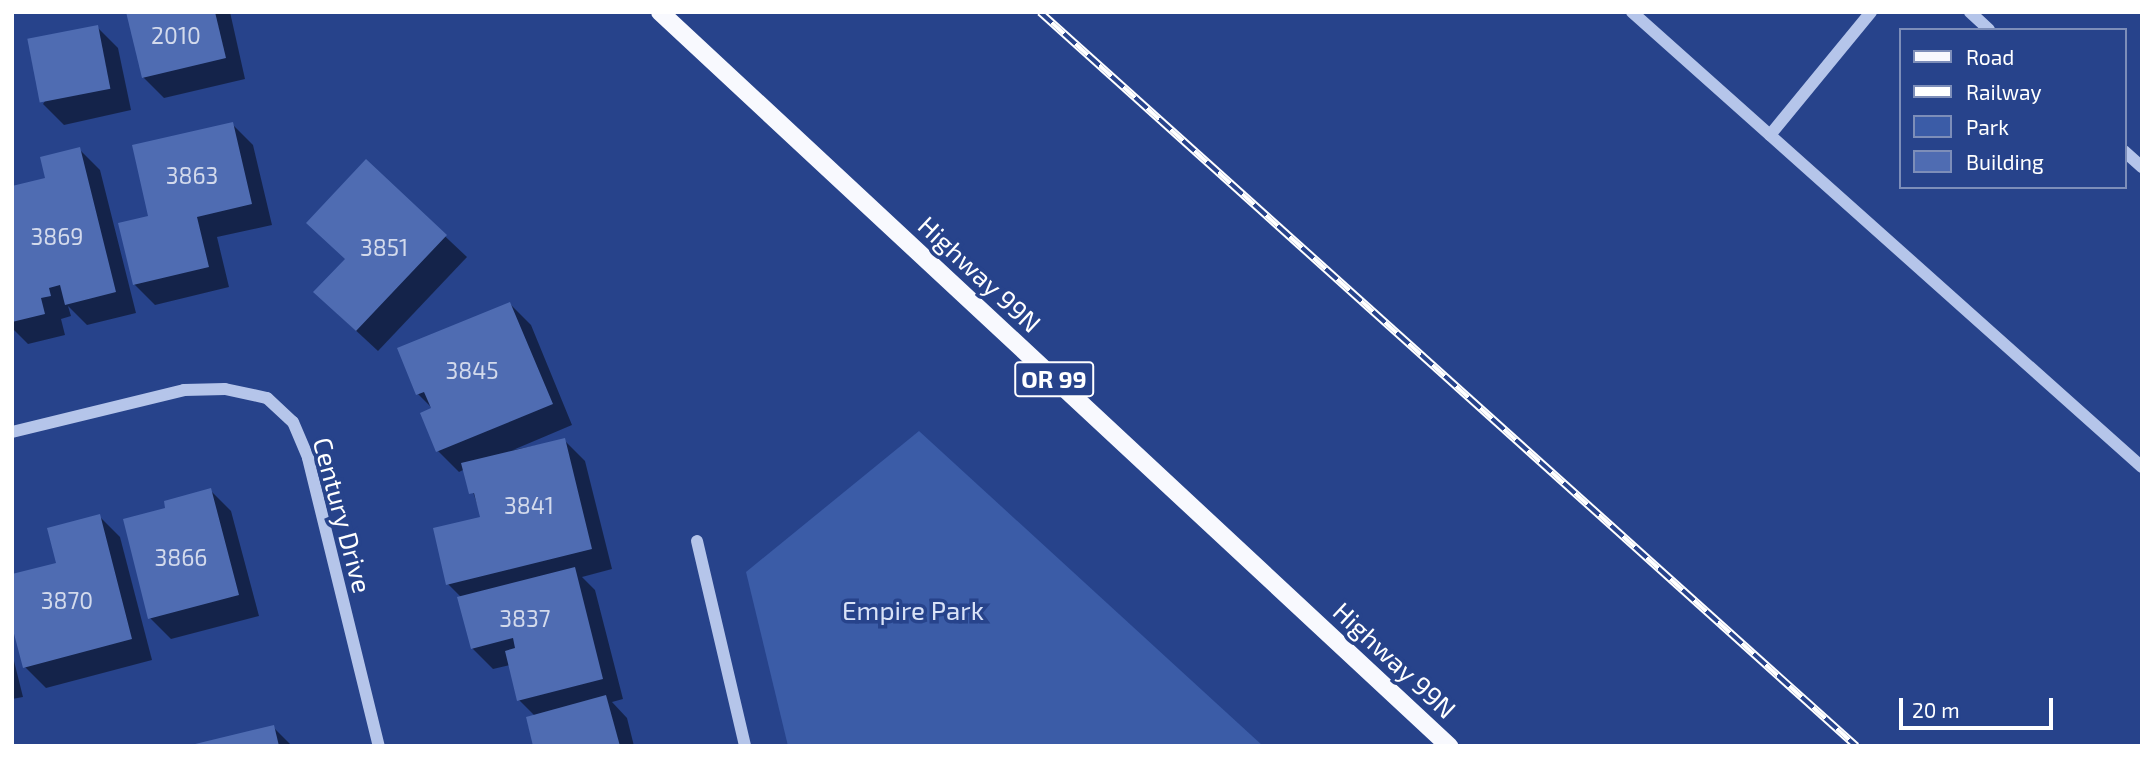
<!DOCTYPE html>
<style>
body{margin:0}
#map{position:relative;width:2154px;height:758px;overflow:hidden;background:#27438b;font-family:"Exo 2",sans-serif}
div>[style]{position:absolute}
.green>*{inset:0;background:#3b5ca7}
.shadow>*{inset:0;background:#0007}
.building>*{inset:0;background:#4f6cb2;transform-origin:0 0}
.minor>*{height:12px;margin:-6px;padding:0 6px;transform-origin:6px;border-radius:6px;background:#b5c5ea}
.major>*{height:18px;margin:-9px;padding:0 9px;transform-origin:9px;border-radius:9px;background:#f8f9fe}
.rail>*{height:8px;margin-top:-4px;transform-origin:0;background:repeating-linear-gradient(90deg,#27438b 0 16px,#fff 0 32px);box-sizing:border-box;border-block:2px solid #fff}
span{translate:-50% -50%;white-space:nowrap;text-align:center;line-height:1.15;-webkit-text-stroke:7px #27438b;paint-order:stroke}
.number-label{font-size:23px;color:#d3daec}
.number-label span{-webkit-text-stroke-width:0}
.shield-label span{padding:2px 5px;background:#27438b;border:2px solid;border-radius:5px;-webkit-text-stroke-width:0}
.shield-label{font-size:24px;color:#fff;font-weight:700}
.street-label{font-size:26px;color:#fff}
.park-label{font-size:26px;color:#d9e2f7}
.frame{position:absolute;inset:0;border:14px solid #fff;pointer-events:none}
.legend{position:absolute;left:1899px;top:28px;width:228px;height:161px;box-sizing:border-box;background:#27438b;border:2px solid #7d8eb9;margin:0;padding:9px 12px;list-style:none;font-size:21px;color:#fff}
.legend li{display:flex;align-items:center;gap:14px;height:35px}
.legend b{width:35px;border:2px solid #7d8eb9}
.scale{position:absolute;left:1899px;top:698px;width:154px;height:32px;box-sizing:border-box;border:4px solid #fff;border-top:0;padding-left:9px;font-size:21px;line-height:24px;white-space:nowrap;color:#fff;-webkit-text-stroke:5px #27438b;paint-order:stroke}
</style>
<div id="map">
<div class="green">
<i style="clip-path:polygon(919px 431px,1263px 746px,788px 746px,746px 572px)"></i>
</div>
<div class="shadow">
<i style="clip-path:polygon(128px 12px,230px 12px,245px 79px,164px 98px,143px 77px)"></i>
<i style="clip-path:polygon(97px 27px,118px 48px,131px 110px,64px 125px,43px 104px)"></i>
<i style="clip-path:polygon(232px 124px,253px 145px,272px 225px,217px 237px,229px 287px,155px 305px,134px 284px,150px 217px)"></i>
<i style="clip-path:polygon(79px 149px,100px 170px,136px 313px,87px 325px,68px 306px,71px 316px,61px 319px,65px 335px,28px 344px,12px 328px,12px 188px,47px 179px)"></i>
<i style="clip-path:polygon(366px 162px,467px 257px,378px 351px,337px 313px)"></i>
<i style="clip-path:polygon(510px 304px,531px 325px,572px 425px,513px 450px,564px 440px,585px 461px,612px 569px,582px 577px,595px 590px,623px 699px,612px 702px,627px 718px,634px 746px,535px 746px,535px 716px,519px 700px,510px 665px,493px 669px,472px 648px,461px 597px,448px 584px,482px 518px,465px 469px,459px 472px,438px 451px,433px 409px,418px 394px)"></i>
<i style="clip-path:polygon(210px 490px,231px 511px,259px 616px,171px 639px,150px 618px,168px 509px)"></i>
<i style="clip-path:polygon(99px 516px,120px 537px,152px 660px,46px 688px,25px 667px,58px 564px)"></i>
<i style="clip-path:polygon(12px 653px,23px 697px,12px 699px)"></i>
<i style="clip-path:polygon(273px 727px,292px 746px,194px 746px)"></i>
</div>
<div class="building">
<i style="clip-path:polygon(126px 12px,215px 12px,226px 58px,142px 78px)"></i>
<i style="left:98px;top:25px;width:65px;height:72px;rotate:79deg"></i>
<i style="clip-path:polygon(233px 122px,252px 204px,197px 217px,209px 267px,133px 285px,118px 223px,148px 216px,132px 145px)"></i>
<i style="clip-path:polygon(80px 147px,116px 292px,65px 305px,60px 285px,49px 288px,51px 296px,41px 298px,45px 314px,12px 322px,12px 186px,45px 178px,40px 157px)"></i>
<i style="clip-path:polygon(366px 159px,447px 235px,356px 331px,313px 292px,345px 259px,306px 223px)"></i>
<i style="clip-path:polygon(510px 302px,553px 404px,436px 452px,420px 413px,431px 408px,424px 392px,416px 395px,397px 348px)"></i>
<i style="clip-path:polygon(565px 438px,592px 549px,446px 585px,433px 528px,480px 517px,474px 493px,469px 494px,461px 463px)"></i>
<i style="clip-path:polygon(211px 488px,239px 595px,148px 619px,123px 519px,165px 508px,164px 501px)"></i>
<i style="clip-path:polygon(100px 514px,132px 639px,23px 668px,12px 626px,12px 574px,56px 563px,47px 528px)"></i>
<i style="clip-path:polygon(575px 567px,603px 679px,517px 701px,505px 651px,515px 648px,513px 638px,471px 649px,457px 597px)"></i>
<i style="clip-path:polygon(606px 695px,620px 746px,533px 746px,526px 717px)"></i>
<i style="clip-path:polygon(274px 725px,279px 746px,191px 746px,191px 745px)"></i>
</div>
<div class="minor">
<i style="left:1632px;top:12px;width:683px;rotate:41.74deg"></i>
<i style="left:1970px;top:12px;width:26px;rotate:43deg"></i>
<i style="left:1770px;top:135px;width:159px;rotate:-50.6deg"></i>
<i style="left:2124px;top:151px;width:24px;rotate:42deg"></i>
<i style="left:12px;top:432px;width:177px;rotate:-13.7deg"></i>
<i style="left:184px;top:390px;width:41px;rotate:-1.4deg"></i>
<i style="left:225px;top:389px;width:43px;rotate:12.1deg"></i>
<i style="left:267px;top:398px;width:35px;rotate:43deg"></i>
<i style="left:293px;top:422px;width:39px;rotate:67deg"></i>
<i style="left:308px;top:458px;width:297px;rotate:76.2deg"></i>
<i style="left:697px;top:541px;width:211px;rotate:76.8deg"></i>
</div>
<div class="major">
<i style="left:660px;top:12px;width:1078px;rotate:42.93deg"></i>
</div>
<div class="rail">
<i style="left:1040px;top:12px;width:1098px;rotate:41.97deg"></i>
</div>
<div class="number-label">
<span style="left:176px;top:35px">2010</span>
<span style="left:192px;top:175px">3863</span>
<span style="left:57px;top:236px">3869</span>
<span style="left:384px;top:247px">3851</span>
<span style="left:472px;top:370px">3845</span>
<span style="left:529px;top:505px">3841</span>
<span style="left:181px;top:557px">3866</span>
<span style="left:67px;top:600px">3870</span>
<span style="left:525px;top:618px">3837</span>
</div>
<div class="shield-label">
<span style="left:1054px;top:379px">OR 99</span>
</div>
<div class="street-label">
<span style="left:980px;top:274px;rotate:43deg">Highway 99N</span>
<span style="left:343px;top:515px;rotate:75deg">Century Drive</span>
<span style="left:1395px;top:660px;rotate:43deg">Highway 99N</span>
</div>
<div class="park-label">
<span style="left:913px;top:610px">Empire Park</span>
</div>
<div class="frame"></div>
<ul class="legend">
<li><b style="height:9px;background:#f8f9fe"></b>Road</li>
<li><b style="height:9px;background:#fff"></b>Railway</li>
<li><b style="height:19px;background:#3b5ca7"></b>Park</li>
<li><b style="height:19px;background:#4f6cb2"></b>Building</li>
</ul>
<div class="scale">20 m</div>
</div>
